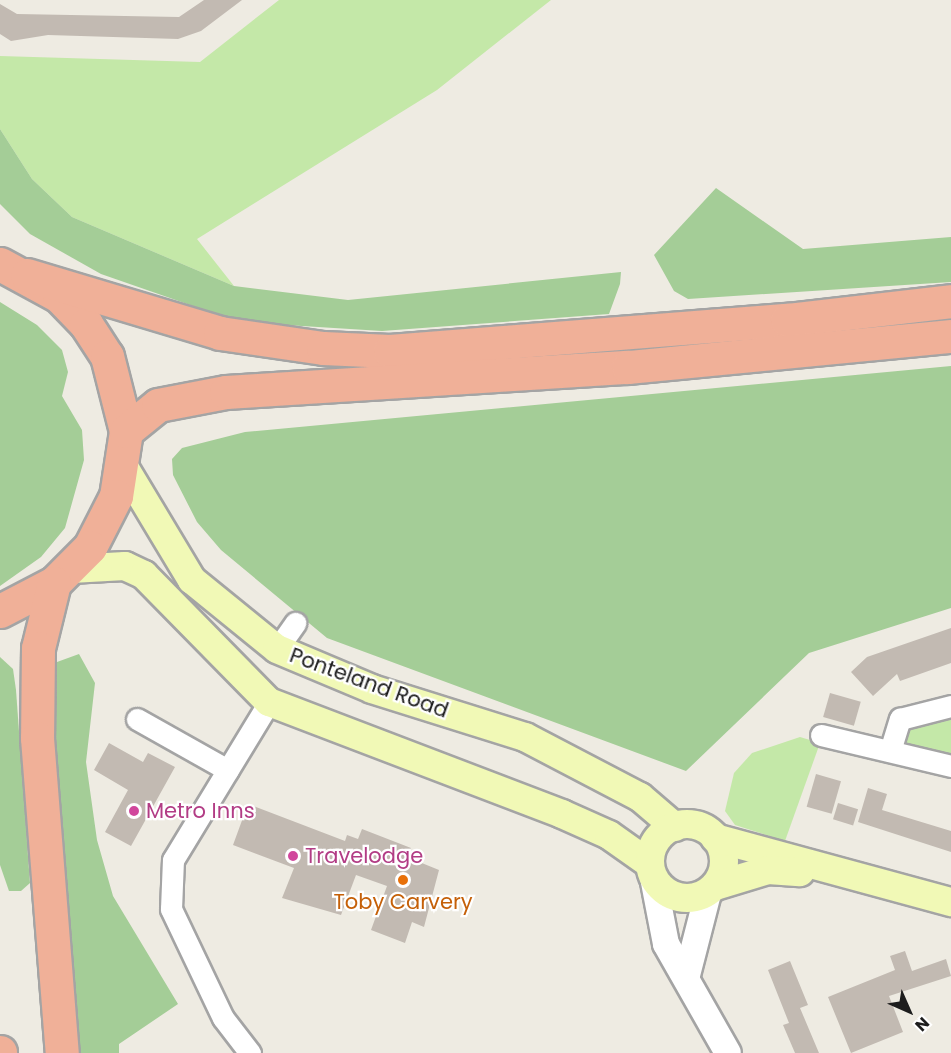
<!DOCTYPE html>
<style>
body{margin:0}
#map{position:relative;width:951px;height:1053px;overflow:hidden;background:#eeebe2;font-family:Poppins,sans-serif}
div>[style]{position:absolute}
.grass>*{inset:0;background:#c4e8a8}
.forest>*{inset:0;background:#a4cd97}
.building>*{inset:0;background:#c2bab2;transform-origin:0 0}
.roads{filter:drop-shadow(2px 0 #a4a4a4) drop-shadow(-2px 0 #a4a4a4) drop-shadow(0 2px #a4a4a4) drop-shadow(0 -2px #a4a4a4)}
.minor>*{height:21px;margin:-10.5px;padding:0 10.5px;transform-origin:10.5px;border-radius:10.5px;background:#fff}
.tertiary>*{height:26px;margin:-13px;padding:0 13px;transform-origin:13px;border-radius:13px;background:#fff}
.secondary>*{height:28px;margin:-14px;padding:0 14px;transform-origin:14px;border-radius:14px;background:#f1f9b6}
.secondary>.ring{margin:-14px;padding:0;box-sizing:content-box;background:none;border:28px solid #f1f9b6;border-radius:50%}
.trunk>*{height:33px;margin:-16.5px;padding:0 16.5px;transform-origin:16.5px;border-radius:16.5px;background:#f0b098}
.dots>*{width:16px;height:16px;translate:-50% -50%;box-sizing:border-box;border:3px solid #fff;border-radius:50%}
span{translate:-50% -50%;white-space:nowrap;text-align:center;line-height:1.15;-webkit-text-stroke:4.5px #fff;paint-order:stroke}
.street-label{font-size:21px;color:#1d1d1d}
.hotel-label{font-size:21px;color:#b23c85}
.left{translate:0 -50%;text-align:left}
.food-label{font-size:21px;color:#c56008}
.north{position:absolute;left:879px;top:981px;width:60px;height:60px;-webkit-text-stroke:4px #fff;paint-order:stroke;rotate:135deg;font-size:16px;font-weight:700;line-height:24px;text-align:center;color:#1d1d1d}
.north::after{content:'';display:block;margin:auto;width:21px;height:27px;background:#1d1d1d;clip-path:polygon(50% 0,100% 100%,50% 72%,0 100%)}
</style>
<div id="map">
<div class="grass">
<i style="clip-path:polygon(279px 0,551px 0,437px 90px,197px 239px,234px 286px,72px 217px,32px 179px,0 129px,0 56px,200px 62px)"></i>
<i style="clip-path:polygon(951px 717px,951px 757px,906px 745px,909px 722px)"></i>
<i style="clip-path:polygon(800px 737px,820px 743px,785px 841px,735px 825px,725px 811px,734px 773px,752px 753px)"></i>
</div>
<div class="forest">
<i style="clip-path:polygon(0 129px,32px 179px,72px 217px,234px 286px,348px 300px,621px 272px,620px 284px,609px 314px,382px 331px,239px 322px,101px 274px,30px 234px,0 204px)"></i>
<i style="clip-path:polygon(716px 188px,803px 249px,951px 237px,951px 282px,688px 299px,674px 291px,654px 255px)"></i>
<i style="clip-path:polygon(0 302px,37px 325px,62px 350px,68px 372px,62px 396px,82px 430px,84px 460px,65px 528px,41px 557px,0 586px)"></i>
<i style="clip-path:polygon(951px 366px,951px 608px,809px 653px,686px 771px,327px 638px,221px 550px,197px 522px,173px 475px,172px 459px,182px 448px,245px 432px)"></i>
<i style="clip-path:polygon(79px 654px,95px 683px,86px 762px,97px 840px,113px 896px,178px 1004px,119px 1044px,119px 1053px,75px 1053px,46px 666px)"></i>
<i style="clip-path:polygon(0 657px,13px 669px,16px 690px,30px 883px,21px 891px,9px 891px,0 865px)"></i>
</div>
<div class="building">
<i style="clip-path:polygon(204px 0,242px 0,201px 31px,178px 39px,48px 35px,11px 41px,0 34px,0 4px,17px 14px,179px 17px)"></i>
<i style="clip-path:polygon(951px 628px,951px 663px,900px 681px,897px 674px,873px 696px,851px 672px,867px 657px)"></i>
<i style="left:830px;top:693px;width:32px;height:25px;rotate:16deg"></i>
<i style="clip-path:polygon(109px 743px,143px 762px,148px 753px,175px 767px,131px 846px,105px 832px,128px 790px,94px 770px)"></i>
<i style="left:816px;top:774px;width:26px;height:34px;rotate:16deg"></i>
<i style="clip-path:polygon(868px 788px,887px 794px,882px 810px,951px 831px,951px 852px,858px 822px)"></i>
<i style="left:838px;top:803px;width:21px;height:17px;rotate:17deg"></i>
<i style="clip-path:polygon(248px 804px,345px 841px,347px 835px,358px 839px,362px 829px,411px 848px,407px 857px,439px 870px,424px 927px,412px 922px,405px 943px,371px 930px,387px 886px,356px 875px,341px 915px,282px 898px,294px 868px,233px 845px)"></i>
<i style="clip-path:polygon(905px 951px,912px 971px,946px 959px,951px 976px,889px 996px,903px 1032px,851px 1053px,828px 997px,895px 970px,890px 956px)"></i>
<i style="clip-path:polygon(790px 961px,808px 1005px,800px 1008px,819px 1053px,795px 1053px,783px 1025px,789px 1023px,768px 970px)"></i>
</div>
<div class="roads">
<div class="minor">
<i style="left:277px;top:649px;width:32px;rotate:-55deg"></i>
<i style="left:137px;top:719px;width:104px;rotate:29.3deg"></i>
<i style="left:821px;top:735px;width:134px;rotate:13.4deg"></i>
<i style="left:890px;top:751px;width:34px;rotate:-73deg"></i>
<i style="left:900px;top:719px;width:53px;rotate:-14.3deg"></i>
<i style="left:250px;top:1053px;width:44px;rotate:-127.6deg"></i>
<i style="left:223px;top:1018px;width:121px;rotate:-115.5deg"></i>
<i style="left:171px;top:909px;width:49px;rotate:-87.7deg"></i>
<i style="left:173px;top:860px;width:185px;rotate:-58.7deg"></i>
</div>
<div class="tertiary">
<i style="left:653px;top:877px;width:68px;rotate:79deg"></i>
<i style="left:666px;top:944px;width:125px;rotate:60.4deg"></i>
<i style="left:687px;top:975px;width:85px;rotate:-75.6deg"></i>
</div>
<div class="secondary">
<i style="left:124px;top:467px;width:132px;rotate:59deg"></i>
<i style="left:192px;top:580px;width:109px;rotate:39.1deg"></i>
<i style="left:277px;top:649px;width:103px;rotate:22.8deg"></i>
<i style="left:372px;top:689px;width:160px;rotate:17.4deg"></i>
<i style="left:525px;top:737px;width:130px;rotate:27.6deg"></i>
<i style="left:640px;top:797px;width:46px;rotate:40.6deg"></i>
<i style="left:71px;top:569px;width:54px;rotate:-3.2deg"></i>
<i style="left:125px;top:566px;width:21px;rotate:25deg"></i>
<i style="left:144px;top:575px;width:178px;rotate:45.5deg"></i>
<i style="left:269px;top:702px;width:314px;rotate:20.9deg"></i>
<i style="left:562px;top:814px;width:51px;rotate:24.1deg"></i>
<i style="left:609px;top:835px;width:50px;rotate:35.3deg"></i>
<i class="ring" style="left:650px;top:824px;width:46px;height:46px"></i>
<i style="left:715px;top:838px;width:245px;rotate:15.2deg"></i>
<i style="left:715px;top:886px;width:55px;rotate:-16.8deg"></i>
<i style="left:768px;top:870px;width:32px;rotate:4deg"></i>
</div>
<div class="trunk">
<i style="left:0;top:264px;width:67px;rotate:28.5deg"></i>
<i style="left:59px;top:296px;width:39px;rotate:46deg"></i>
<i style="left:86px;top:324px;width:38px;rotate:57deg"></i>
<i style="left:107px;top:356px;width:77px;rotate:75.8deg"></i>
<i style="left:126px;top:431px;width:66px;rotate:98.7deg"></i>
<i style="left:116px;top:496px;width:57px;rotate:117deg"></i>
<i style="left:90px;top:547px;width:51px;rotate:135deg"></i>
<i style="left:54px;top:583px;width:61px;rotate:152.6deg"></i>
<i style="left:27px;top:275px;width:202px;rotate:16.7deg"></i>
<i style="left:220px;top:333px;width:104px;rotate:8.3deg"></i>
<i style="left:323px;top:348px;width:67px;rotate:2.6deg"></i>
<i style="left:390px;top:351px;width:398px;rotate:-4.5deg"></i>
<i style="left:787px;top:320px;width:165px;rotate:-6.6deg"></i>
<i style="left:126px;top:431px;width:41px;rotate:-39.1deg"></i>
<i style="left:158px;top:405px;width:69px;rotate:-10.8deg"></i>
<i style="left:226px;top:392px;width:403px;rotate:-3.6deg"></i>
<i style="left:628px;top:367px;width:324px;rotate:-5.5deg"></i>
<i style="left:54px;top:583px;width:67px;rotate:103.8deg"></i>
<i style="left:38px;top:648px;width:90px;rotate:90.6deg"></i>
<i style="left:37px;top:738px;width:316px;rotate:85.5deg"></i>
<i style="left:0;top:1052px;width:1px;rotate:90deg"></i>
</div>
</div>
<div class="dots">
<i style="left:134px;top:811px;background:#d1479c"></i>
<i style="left:293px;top:856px;background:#d1479c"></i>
<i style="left:403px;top:880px;background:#e8710a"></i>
</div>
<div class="street-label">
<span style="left:369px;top:683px;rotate:20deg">Ponteland Road</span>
</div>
<div class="hotel-label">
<span class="left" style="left:146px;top:811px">Metro Inns</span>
<span class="left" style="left:305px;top:856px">Travelodge</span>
</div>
<div class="food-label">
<span style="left:403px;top:902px">Toby Carvery</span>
</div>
<div class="north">N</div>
</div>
